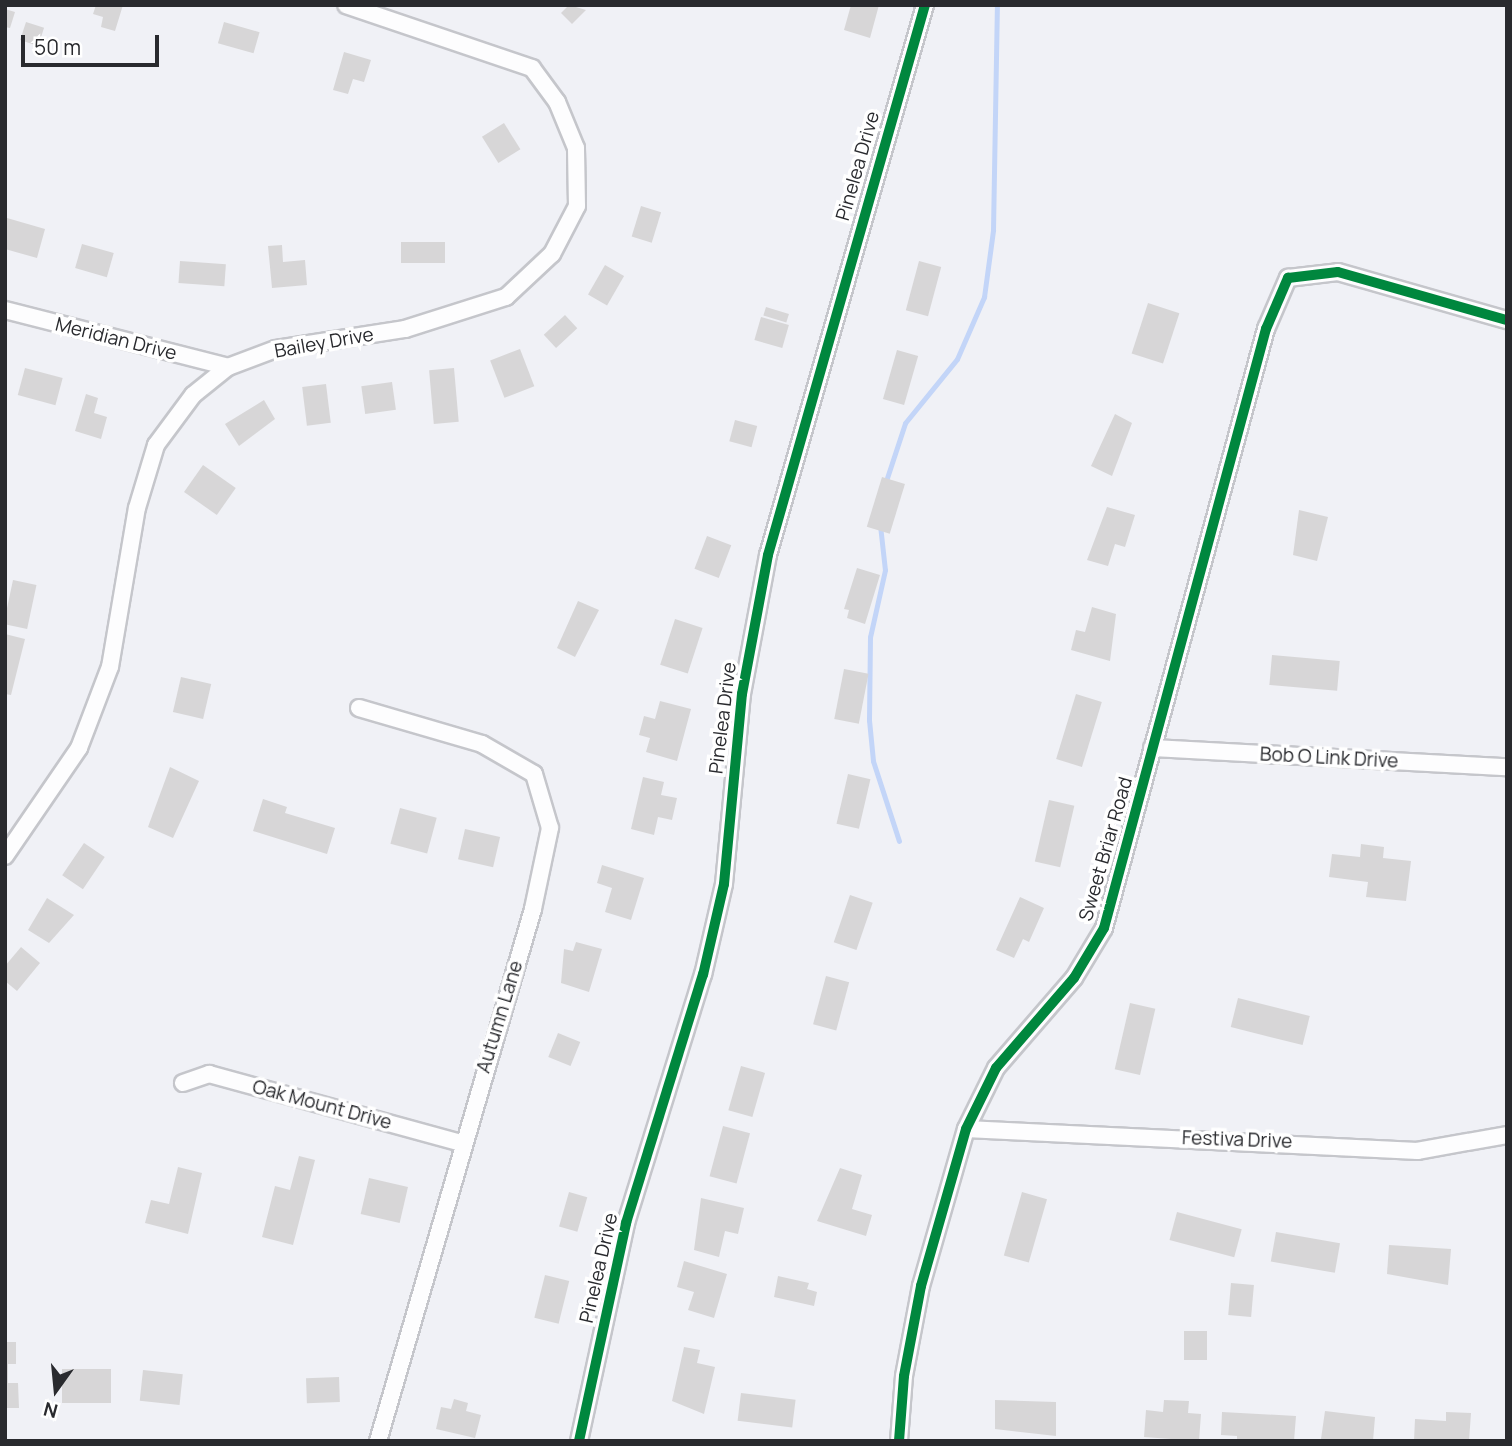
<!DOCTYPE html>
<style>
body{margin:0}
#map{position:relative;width:1512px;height:1446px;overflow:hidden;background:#f0f1f6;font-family:Manrope,sans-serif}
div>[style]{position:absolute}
.stream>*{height:5px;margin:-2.5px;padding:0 2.5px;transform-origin:2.5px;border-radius:2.5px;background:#c3d5f8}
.building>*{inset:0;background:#d7d6d7;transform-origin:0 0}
.roads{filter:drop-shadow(2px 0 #c5c6cb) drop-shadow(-2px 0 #c5c6cb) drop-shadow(0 2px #c5c6cb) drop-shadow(0 -2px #c5c6cb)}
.street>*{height:16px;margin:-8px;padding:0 8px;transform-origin:8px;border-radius:8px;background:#fdfdfe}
.cycleway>*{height:10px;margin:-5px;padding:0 5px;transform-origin:5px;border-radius:5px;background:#00873e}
span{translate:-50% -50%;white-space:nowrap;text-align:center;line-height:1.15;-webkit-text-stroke:7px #fff;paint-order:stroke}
.street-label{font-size:19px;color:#292a2e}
.frame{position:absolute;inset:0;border:7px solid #292a2e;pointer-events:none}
.north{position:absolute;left:21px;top:1355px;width:70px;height:70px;-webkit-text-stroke:5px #fff;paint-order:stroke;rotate:195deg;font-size:19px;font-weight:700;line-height:28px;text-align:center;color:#292a2e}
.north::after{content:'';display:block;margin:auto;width:24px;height:32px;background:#292a2e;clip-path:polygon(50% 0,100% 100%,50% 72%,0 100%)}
.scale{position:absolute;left:21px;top:35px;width:138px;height:32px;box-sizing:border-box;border:4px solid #292a2e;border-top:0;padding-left:9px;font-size:21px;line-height:24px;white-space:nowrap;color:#292a2e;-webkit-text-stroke:5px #fff;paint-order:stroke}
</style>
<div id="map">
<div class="stream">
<i style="left:885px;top:484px;width:64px;rotate:-71.8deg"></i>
<i style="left:905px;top:423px;width:82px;rotate:-50.9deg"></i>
<i style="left:957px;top:359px;width:68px;rotate:-66.5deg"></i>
<i style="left:984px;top:297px;width:68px;rotate:-82.3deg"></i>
<i style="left:993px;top:230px;width:225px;rotate:-89deg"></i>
<i style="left:880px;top:525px;width:45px;rotate:83.7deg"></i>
<i style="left:885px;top:570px;width:69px;rotate:102.6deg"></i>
<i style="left:870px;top:637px;width:83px;rotate:90.7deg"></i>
<i style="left:869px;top:720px;width:41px;rotate:84.4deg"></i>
<i style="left:873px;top:761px;width:84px;rotate:72deg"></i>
</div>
<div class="building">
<i style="clip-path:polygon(96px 5px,123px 5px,115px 31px,101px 27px,103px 17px,93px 14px)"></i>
<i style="clip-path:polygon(569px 5px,586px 10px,572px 24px,561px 13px)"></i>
<i style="clip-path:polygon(851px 5px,879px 5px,870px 38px,844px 30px)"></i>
<i style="clip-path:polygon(5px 9px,15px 12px,10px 28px,5px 27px)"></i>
<i style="left:26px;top:22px;width:19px;height:19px;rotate:18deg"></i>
<i style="left:224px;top:22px;width:37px;height:22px;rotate:16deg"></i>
<i style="clip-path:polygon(344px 52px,371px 60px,364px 82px,353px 79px,348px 94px,333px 90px)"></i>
<i style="left:504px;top:123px;width:31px;height:26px;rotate:58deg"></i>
<i style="left:641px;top:206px;width:21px;height:32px;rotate:17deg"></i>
<i style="clip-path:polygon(7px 218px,45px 229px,37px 258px,5px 249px)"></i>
<i style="left:445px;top:242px;width:21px;height:44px;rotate:90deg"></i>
<i style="left:82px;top:244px;width:33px;height:25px;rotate:16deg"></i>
<i style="clip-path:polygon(282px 245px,283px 262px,305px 260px,307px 285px,272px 288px,268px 246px)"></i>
<i style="left:180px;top:261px;width:46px;height:22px;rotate:4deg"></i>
<i style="left:919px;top:261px;width:23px;height:51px;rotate:15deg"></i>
<i style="left:605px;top:265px;width:22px;height:34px;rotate:30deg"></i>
<i style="left:1148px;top:303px;width:33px;height:53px;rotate:18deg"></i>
<i style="left:766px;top:307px;width:24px;height:9px;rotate:17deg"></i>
<i style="left:565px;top:315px;width:18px;height:29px;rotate:47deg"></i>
<i style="left:761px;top:317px;width:29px;height:24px;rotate:16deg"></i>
<i style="left:520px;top:349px;width:40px;height:32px;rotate:69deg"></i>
<i style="left:897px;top:350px;width:22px;height:51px;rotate:16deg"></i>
<i style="left:25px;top:368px;width:39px;height:28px;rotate:15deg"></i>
<i style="left:454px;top:368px;width:54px;height:25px;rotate:85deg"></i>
<i style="left:392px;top:382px;width:28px;height:31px;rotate:82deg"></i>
<i style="left:326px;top:384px;width:39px;height:24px;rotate:83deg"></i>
<i style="clip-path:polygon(86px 394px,98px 398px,94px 413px,107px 417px,101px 439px,75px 431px)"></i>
<i style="clip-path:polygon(264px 400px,275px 419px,239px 446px,225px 424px)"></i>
<i style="clip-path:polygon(1115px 414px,1132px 423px,1112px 476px,1091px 466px)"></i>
<i style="left:735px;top:420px;width:23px;height:22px;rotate:15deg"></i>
<i style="left:203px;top:465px;width:40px;height:33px;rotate:35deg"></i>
<i style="left:882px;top:477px;width:24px;height:52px;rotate:17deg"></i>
<i style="clip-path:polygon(1107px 507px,1135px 515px,1125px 547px,1115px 544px,1108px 566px,1087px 560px)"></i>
<i style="clip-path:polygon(1299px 510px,1328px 517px,1317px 561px,1293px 555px)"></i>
<i style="left:707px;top:536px;width:26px;height:35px;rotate:21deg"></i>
<i style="clip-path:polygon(857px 568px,880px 575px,865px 624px,847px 618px,849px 610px,844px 609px)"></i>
<i style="left:13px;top:580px;width:24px;height:45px;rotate:12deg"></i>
<i style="clip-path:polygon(578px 601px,599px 610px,575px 657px,557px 648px)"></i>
<i style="clip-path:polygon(1092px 607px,1116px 614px,1110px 661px,1071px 650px,1076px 630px,1085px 632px)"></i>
<i style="left:675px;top:619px;width:29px;height:48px;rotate:18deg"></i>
<i style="clip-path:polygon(5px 634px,25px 639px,11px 695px,5px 694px)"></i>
<i style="left:1272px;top:655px;width:68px;height:30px;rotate:5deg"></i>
<i style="left:844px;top:669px;width:25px;height:51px;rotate:11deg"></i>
<i style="left:181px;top:677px;width:31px;height:36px;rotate:13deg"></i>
<i style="left:1076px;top:694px;width:27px;height:68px;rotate:17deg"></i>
<i style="clip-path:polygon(660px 701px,691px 709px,677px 761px,646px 752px,650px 738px,639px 735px,644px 716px,655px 719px)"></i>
<i style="clip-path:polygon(170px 767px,199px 781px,173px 838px,148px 827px)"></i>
<i style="left:848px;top:774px;width:23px;height:51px;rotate:13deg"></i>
<i style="clip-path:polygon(643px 777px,664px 782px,661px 795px,677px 798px,672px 820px,658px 817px,654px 835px,631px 829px)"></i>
<i style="clip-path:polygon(263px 799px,287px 807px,285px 813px,335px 828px,327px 854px,253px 831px)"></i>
<i style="left:1049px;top:800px;width:26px;height:63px;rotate:13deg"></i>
<i style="left:400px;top:808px;width:38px;height:37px;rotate:15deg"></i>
<i style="left:465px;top:829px;width:36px;height:31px;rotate:13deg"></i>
<i style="left:84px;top:843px;width:25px;height:39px;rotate:34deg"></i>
<i style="clip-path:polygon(1361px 844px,1384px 847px,1383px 858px,1411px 861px,1406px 901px,1366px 897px,1368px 882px,1329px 877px,1332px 854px,1360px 857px)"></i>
<i style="clip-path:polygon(602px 865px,644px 878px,631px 920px,605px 912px,612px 888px,597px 883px)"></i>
<i style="left:850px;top:895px;width:24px;height:50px;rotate:19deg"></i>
<i style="clip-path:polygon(1020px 897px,1044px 908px,1029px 942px,1023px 939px,1014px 958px,996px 950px)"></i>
<i style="clip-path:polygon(47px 898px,74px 915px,49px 943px,28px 930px)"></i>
<i style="clip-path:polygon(576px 942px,602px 949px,589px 992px,561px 983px,564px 949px,573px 951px)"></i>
<i style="clip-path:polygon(21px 947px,40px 963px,17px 991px,5px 981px,5px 966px)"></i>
<i style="left:826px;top:976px;width:24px;height:50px;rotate:15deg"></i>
<i style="left:1238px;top:998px;width:74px;height:30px;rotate:14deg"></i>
<i style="left:1130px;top:1003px;width:26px;height:68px;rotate:13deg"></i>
<i style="left:558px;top:1033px;width:24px;height:26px;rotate:22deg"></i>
<i style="left:741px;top:1066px;width:25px;height:46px;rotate:16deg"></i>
<i style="left:723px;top:1126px;width:28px;height:52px;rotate:15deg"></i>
<i style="clip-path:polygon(299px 1156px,315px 1160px,293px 1245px,262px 1237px,275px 1186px,290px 1190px)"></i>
<i style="clip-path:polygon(178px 1167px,202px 1173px,188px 1234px,145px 1223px,151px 1200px,169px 1204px)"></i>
<i style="clip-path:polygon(840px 1168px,862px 1175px,852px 1209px,872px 1215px,866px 1236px,817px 1221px)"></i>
<i style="left:369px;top:1178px;width:40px;height:37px;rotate:13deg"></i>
<i style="left:569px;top:1192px;width:19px;height:36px;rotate:16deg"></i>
<i style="left:1022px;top:1192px;width:26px;height:66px;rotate:16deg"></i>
<i style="clip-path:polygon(701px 1198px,744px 1208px,738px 1234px,725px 1231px,719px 1257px,694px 1250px)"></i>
<i style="left:1177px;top:1212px;width:67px;height:29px;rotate:15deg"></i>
<i style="left:1276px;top:1232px;width:65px;height:30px;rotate:10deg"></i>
<i style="clip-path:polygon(1389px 1245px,1451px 1249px,1448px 1285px,1387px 1274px)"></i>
<i style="clip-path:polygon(684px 1261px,727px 1274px,714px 1318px,688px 1310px,694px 1292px,677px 1287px)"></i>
<i style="left:545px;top:1275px;width:25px;height:44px;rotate:14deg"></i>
<i style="clip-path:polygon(778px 1276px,809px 1283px,807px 1289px,817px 1292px,814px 1306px,774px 1297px)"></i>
<i style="left:1231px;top:1283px;width:23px;height:32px;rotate:5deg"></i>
<i style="left:1184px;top:1331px;width:23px;height:29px"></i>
<i style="clip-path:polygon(5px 1342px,16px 1342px,16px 1364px,8px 1364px,8px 1383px,18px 1383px,19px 1408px,5px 1408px)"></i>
<i style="clip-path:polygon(684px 1347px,700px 1350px,697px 1363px,715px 1367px,704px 1414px,672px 1401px)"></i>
<i style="left:111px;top:1369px;width:34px;height:49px;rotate:90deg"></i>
<i style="left:143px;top:1370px;width:40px;height:31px;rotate:6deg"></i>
<i style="left:339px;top:1377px;width:25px;height:33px;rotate:88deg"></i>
<i style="left:741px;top:1393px;width:55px;height:28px;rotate:7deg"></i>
<i style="clip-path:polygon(454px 1399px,468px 1403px,466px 1411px,481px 1415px,475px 1438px,436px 1429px,441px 1407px,451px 1409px)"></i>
<i style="clip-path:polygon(995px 1400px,1056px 1402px,1056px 1436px,995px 1429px)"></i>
<i style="clip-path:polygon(1164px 1400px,1189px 1401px,1188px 1413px,1201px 1414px,1199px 1441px,1144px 1437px,1146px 1410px,1163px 1412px)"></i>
<i style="clip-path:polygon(1325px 1411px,1375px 1417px,1373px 1441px,1321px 1439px)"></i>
<i style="clip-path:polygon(1222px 1412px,1296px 1416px,1294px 1441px,1237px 1441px,1237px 1436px,1221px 1435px)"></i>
<i style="clip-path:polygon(1446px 1412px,1471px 1413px,1469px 1441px,1414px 1441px,1415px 1419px,1446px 1421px)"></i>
</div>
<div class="roads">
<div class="street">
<i style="left:5px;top:310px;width:230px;rotate:14.3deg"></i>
<i style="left:359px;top:708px;width:128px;rotate:16.3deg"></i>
<i style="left:482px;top:744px;width:60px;rotate:30deg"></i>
<i style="left:534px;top:774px;width:56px;rotate:73.5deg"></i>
<i style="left:550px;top:828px;width:83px;rotate:101.9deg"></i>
<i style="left:533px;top:909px;width:554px;rotate:106.24deg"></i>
<i style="left:1152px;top:748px;width:356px;rotate:3.1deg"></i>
<i style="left:5px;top:856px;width:131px;rotate:-55.6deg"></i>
<i style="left:79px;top:748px;width:87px;rotate:-69.1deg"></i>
<i style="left:110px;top:667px;width:161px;rotate:-80.4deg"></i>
<i style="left:137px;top:508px;width:66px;rotate:-73.2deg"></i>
<i style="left:156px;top:445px;width:62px;rotate:-53.5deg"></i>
<i style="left:193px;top:395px;width:45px;rotate:-38.7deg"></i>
<i style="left:228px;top:367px;width:51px;rotate:-20.6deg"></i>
<i style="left:276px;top:349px;width:131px;rotate:-8.8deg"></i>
<i style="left:405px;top:329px;width:106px;rotate:-17.6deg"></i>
<i style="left:506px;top:297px;width:63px;rotate:-43.1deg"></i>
<i style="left:552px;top:254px;width:54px;rotate:-62.5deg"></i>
<i style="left:577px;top:206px;width:58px;rotate:-91deg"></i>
<i style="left:576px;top:148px;width:50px;rotate:-112.4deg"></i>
<i style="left:557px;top:102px;width:42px;rotate:-126.3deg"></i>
<i style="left:532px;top:68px;width:196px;rotate:-161.3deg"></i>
<i style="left:183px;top:1083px;width:28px;rotate:-19deg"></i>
<i style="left:209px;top:1074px;width:262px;rotate:15.3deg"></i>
<i style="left:966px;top:1129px;width:452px;rotate:2.8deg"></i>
<i style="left:1417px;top:1151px;width:91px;rotate:-10.1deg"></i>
<i style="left:579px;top:1441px;width:223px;rotate:-77.8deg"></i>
<i style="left:626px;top:1223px;width:260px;rotate:-72.8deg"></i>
<i style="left:703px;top:975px;width:93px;rotate:-77deg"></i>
<i style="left:724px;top:884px;width:191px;rotate:-84.6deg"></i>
<i style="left:742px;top:694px;width:141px;rotate:-79.4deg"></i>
<i style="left:768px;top:555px;width:572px;rotate:-74.07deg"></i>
<i style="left:899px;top:1441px;width:65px;rotate:-85.6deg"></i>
<i style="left:904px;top:1376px;width:92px;rotate:-79.3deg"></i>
<i style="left:921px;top:1286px;width:163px;rotate:-74deg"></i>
<i style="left:966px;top:1129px;width:68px;rotate:-63.8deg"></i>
<i style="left:996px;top:1068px;width:119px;rotate:-49.1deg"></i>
<i style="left:1074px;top:978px;width:58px;rotate:-59deg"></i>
<i style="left:1104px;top:928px;width:621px;rotate:-74.87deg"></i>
<i style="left:1266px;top:329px;width:56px;rotate:-66.7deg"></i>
<i style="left:1288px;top:278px;width:50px;rotate:-6.8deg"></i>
<i style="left:1338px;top:272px;width:176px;rotate:15.9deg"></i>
</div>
</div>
<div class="cycleway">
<i style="left:579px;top:1441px;width:223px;rotate:-77.8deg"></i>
<i style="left:626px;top:1223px;width:260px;rotate:-72.8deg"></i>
<i style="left:703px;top:975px;width:93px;rotate:-77deg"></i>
<i style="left:724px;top:884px;width:191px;rotate:-84.6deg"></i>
<i style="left:742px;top:694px;width:141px;rotate:-79.4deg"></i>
<i style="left:768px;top:555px;width:572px;rotate:-74.07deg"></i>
<i style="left:899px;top:1441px;width:65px;rotate:-85.6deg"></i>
<i style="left:904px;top:1376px;width:92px;rotate:-79.3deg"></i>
<i style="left:921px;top:1286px;width:163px;rotate:-74deg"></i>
<i style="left:966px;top:1129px;width:68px;rotate:-63.8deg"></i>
<i style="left:996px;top:1068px;width:119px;rotate:-49.1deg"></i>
<i style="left:1074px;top:978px;width:58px;rotate:-59deg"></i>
<i style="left:1104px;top:928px;width:621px;rotate:-74.87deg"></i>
<i style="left:1266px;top:329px;width:56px;rotate:-66.7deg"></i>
<i style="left:1288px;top:278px;width:50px;rotate:-6.8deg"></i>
<i style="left:1338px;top:272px;width:176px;rotate:15.9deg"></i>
</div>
<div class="street-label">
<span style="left:858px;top:166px;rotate:-74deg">Pinelea Drive</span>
<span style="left:116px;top:339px;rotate:14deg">Meridian Drive</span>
<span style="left:324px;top:343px;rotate:-10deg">Bailey Drive</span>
<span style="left:723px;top:718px;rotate:-83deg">Pinelea Drive</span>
<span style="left:1329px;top:758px;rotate:3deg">Bob O Link Drive</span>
<span style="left:1106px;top:849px;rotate:-74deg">Sweet Briar Road</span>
<span style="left:500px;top:1017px;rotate:-73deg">Autumn Lane</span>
<span style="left:322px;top:1105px;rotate:15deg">Oak Mount Drive</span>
<span style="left:1237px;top:1140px;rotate:2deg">Festiva Drive</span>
<span style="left:599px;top:1268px;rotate:-77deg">Pinelea Drive</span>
</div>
<div class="frame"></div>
<div class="north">N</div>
<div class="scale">50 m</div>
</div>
